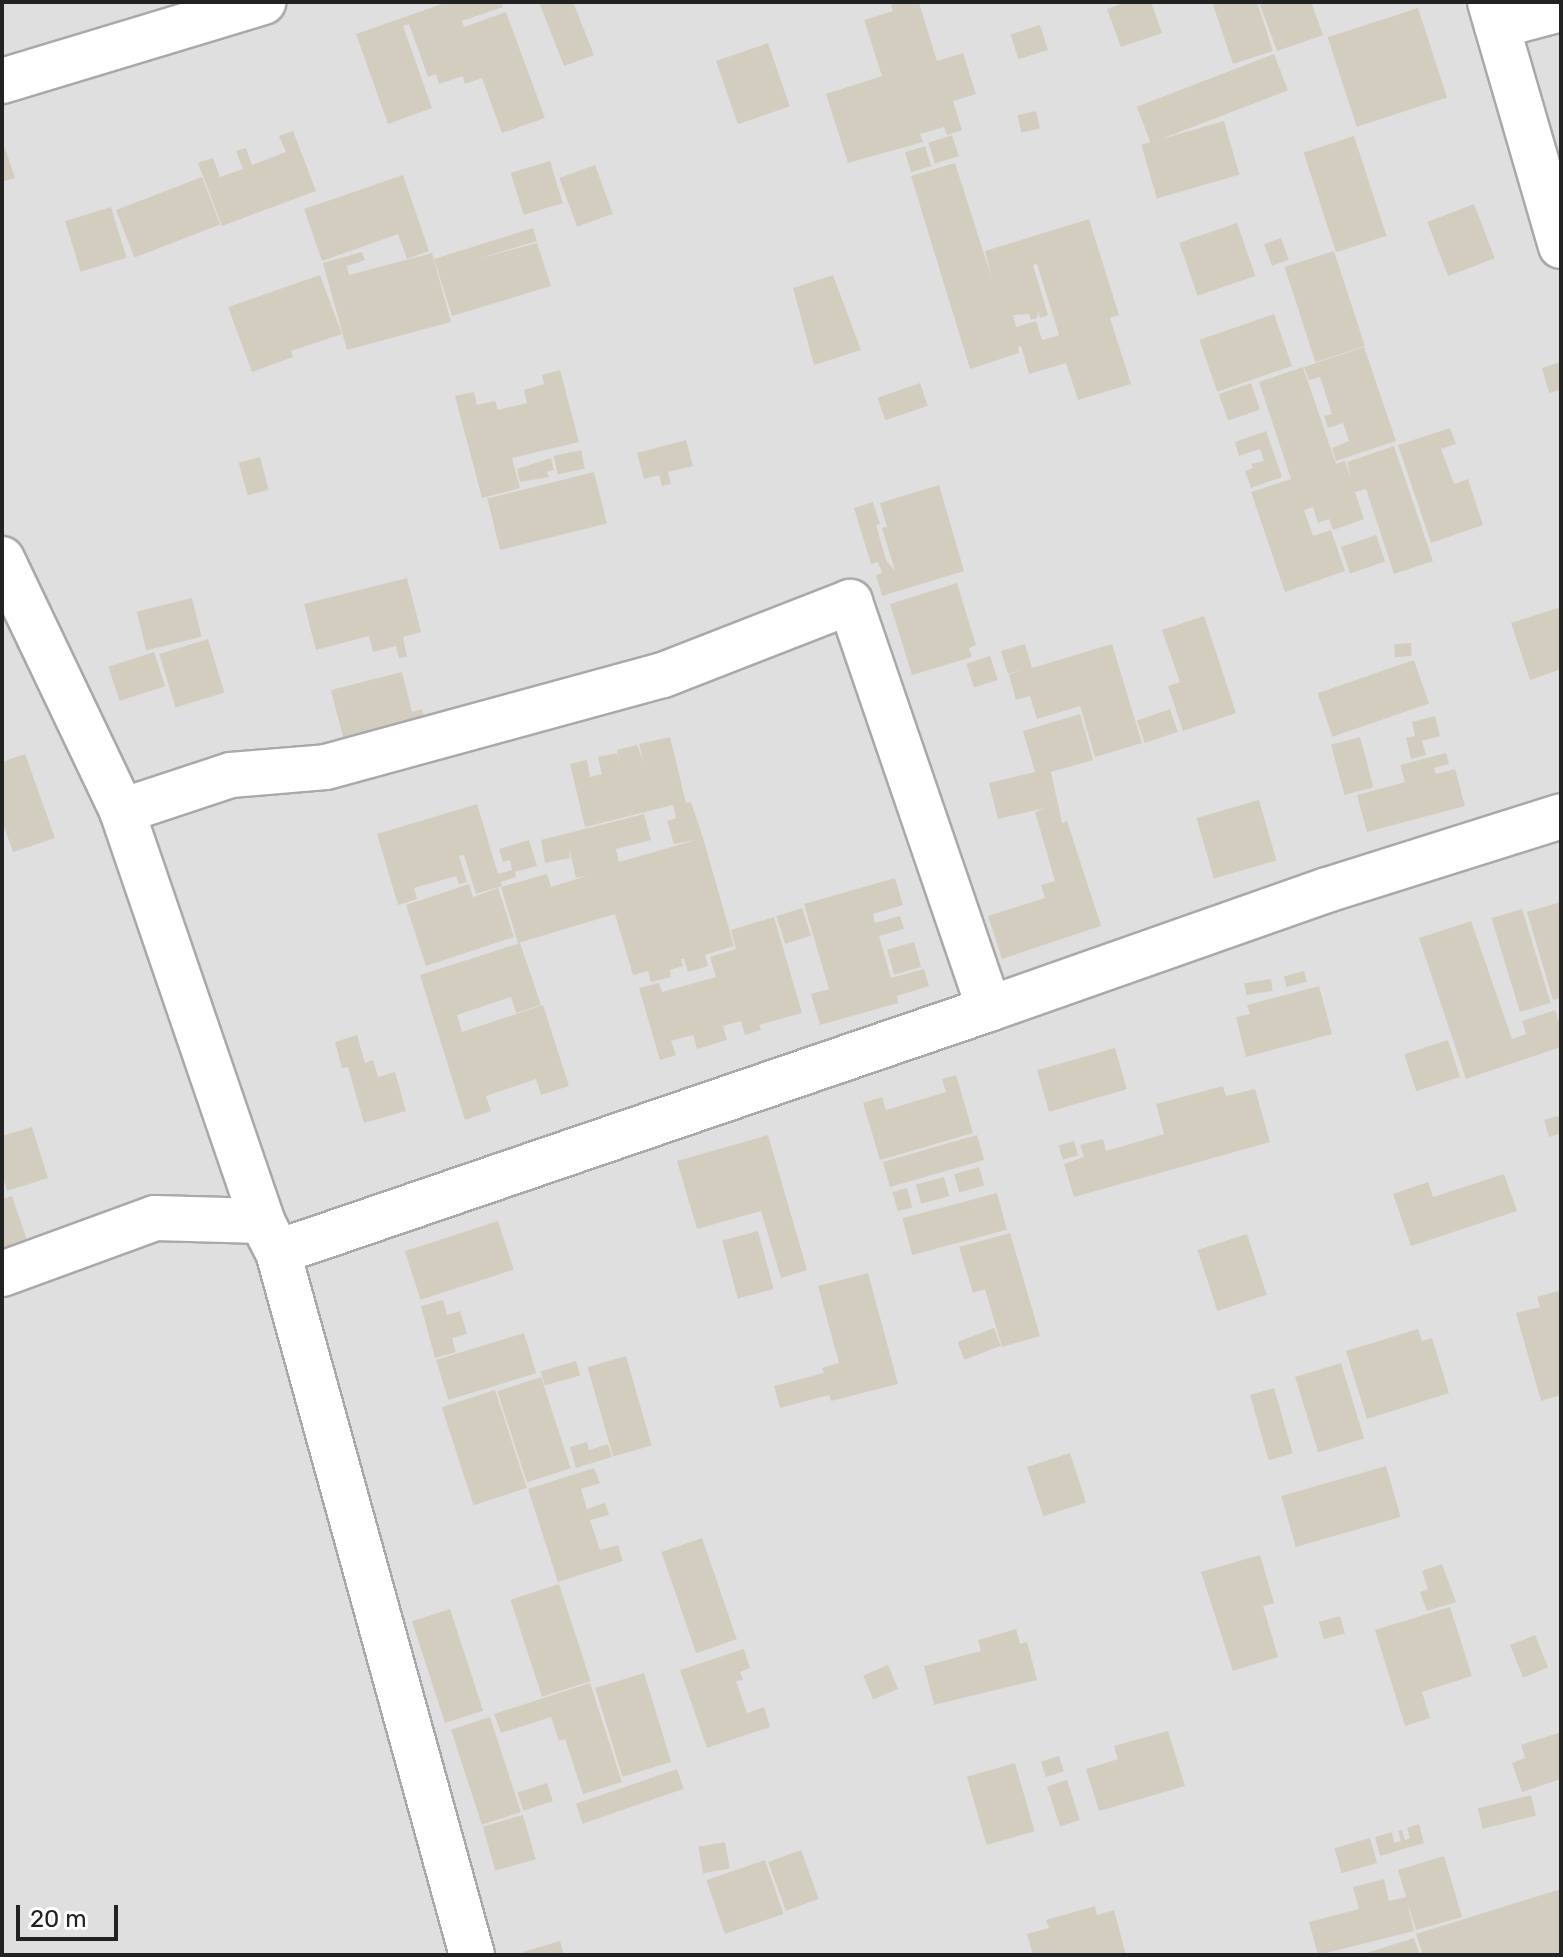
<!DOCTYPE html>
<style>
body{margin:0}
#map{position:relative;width:1563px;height:1957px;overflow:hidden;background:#f3f2e8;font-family:Rubik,sans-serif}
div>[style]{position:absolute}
.residential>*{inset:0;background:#e0dfdf;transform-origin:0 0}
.building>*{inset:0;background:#d3cdc0;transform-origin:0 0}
.roads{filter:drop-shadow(2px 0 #a9a9a9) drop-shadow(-2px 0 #a9a9a9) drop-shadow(0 2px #a9a9a9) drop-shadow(0 -2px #a9a9a9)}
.minor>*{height:44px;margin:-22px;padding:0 22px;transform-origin:22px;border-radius:22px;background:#fff}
span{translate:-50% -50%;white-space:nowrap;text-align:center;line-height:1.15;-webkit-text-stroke:7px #fff;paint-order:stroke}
.frame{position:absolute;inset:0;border:4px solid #222;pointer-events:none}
.scale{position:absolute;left:16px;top:1905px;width:102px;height:36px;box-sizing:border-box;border:4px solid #222;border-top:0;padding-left:10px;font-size:24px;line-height:28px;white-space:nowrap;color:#222;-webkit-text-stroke:6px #fff;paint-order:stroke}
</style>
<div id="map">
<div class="residential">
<i style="left:2px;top:2px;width:1559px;height:1953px"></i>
</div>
<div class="building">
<i style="clip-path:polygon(448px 2px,501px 2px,503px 7px,462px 21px,464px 27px,506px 12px,545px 118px,502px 133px,482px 78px,465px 84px,463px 76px,439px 84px,436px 74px,428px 77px,409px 24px,403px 26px,432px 108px,388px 124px,356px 34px)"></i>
<i style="clip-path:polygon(539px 2px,573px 2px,594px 55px,564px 66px)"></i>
<i style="clip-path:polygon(890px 2px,919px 3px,937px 61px,963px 53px,976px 94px,953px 101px,962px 130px,947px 135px,944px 127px,920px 134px,923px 142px,848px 163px,826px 94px,882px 76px,864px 20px,893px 11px)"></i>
<i style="clip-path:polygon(1126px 2px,1151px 2px,1162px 33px,1121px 47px,1107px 9px)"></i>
<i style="clip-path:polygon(1212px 2px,1257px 2px,1273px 51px,1233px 64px)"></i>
<i style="clip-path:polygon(1259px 2px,1311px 2px,1323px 35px,1277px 51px)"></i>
<i style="left:1418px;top:8px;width:94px;height:95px;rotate:72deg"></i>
<i style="left:1040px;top:25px;width:26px;height:31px;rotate:72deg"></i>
<i style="left:768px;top:43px;width:67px;height:55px;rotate:71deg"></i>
<i style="left:1274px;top:54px;width:39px;height:147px;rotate:69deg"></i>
<i style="left:1036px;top:111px;width:18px;height:19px;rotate:77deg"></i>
<i style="left:1224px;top:121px;width:56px;height:86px;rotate:74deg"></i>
<i style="clip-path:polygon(293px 131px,316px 191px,222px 226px,198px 163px,213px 158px,220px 177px,243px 169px,236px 151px,246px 148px,252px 165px,286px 152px,279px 136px)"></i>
<i style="left:952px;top:135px;width:22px;height:25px;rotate:72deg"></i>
<i style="left:1354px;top:136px;width:105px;height:53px;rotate:72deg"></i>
<i style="left:925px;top:146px;width:21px;height:21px;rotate:73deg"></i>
<i style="clip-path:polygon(5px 148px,15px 178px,2px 182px,2px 149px)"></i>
<i style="left:550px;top:161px;width:44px;height:41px;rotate:73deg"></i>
<i style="clip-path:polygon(evenodd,955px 163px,992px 279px,985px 251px,1089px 219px,1119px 315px,1110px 318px,1131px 384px,1078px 400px,1066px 363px,1029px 374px,1021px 346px,1018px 347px,1019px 353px,970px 369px,911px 176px,955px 163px,1037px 264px,1059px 335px,1042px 340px,1036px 321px,1016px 327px,1013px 315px,1029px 314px,1031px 320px,1037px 318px,1038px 311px,1040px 318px,1048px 315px,1033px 265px,1037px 264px)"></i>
<i style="left:595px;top:165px;width:52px;height:38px;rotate:70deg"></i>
<i style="clip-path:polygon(403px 175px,429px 251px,407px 259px,398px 234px,322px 261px,304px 209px)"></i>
<i style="left:202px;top:177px;width:51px;height:92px;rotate:69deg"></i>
<i style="left:1474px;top:204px;width:58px;height:50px;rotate:69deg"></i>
<i style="left:111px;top:207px;width:53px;height:48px;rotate:73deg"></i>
<i style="left:1237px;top:223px;width:56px;height:61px;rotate:71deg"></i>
<i style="clip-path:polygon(533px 228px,537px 241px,477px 259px,537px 243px,551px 286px,452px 316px,434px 259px)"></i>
<i style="left:1281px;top:238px;width:23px;height:18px;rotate:70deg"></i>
<i style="left:1334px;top:251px;width:100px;height:52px;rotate:72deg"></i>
<i style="clip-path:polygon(362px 252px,365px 260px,347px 266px,349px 275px,432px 253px,451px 322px,347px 350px,323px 263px)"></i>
<i style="clip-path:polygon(320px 275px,342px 334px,291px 351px,293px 357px,252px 372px,228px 307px)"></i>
<i style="clip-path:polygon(833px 275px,861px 350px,814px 365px,793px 288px)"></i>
<i style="left:1274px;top:314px;width:55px;height:79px;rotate:71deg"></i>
<i style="clip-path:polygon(1364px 347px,1396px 441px,1336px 461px,1332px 448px,1349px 441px,1343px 423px,1328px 428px,1324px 416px,1332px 414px,1320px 377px,1309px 380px,1304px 367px)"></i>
<i style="clip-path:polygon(1561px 362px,1561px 390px,1549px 393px,1542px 368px)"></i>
<i style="clip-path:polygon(1303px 367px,1336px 464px,1345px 461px,1351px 479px,1347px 462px,1394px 446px,1433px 561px,1394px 574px,1366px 489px,1355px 492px,1364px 519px,1333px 530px,1329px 519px,1318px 523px,1313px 507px,1304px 510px,1313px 536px,1331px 530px,1345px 571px,1285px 592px,1251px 492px,1291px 479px,1259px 382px)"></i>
<i style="clip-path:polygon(560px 370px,579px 442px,512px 458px,520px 488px,482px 498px,455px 396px,474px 392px,477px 405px,495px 401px,498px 410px,527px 403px,524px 390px,544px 384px,542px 375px)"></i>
<i style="left:920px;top:383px;width:24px;height:45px;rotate:71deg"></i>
<i style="left:1251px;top:383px;width:28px;height:34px;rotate:71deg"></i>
<i style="clip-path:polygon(1450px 428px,1456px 444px,1441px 449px,1454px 484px,1468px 479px,1483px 525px,1431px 543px,1398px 445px)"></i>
<i style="clip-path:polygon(1266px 431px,1282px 477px,1251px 488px,1245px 471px,1253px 468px,1251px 464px,1264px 461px,1260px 449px,1239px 456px,1235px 442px)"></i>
<i style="clip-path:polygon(686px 440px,693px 466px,668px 472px,671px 484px,662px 486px,659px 475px,644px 479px,637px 453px)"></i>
<i style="left:581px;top:450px;width:19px;height:28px;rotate:78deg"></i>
<i style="left:260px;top:457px;width:34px;height:22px;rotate:75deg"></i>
<i style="clip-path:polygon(551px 458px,554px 470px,547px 472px,549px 477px,520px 482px,517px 469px)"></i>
<i style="left:594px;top:472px;width:53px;height:110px;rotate:76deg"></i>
<i style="clip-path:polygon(939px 485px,964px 571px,882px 596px,876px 575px,882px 573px,878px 562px,871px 564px,854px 508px,873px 502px,880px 524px,876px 525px,886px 560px,895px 571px,882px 528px,887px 527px,880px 503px)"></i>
<i style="left:1376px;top:535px;width:28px;height:37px;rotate:71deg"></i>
<i style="clip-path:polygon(407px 578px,421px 632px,403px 637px,407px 657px,399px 658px,396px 646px,373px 652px,369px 636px,316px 650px,304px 604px)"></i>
<i style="clip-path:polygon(957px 583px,976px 645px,969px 648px,972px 657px,912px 675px,890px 604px)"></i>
<i style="left:192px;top:598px;width:40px;height:57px;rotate:76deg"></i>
<i style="clip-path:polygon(1561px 607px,1561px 669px,1530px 680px,1511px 623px)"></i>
<i style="clip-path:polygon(1204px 616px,1236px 713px,1183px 731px,1168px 686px,1180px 682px,1162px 630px)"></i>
<i style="left:208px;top:639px;width:56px;height:51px;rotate:73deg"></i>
<i style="left:1411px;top:643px;width:13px;height:17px;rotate:86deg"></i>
<i style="clip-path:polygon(1025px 644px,1032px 668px,1112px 644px,1142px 743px,1095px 757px,1080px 706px,1037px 719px,1030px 696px,1016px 700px,1009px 675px,1021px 670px,1008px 674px,1001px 651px)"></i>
<i style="left:154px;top:652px;width:36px;height:48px;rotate:72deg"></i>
<i style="left:990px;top:656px;width:25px;height:25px;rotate:72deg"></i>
<i style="left:1414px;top:660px;width:46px;height:102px;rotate:71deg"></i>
<i style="clip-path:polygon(402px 672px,412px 712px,422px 709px,425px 720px,347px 753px,331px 690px)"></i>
<i style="left:1170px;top:709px;width:24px;height:35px;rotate:71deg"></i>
<i style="clip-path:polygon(1080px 714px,1093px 760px,1051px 772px,1062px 823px,1067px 821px,1101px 926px,1002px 959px,988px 916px,1045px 898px,1041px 885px,1055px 881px,1035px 812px,1045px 808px,998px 819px,989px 783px,1035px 772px,1023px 731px)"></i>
<i style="clip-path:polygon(1435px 716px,1440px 736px,1422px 741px,1426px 755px,1411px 759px,1406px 738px,1415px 736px,1412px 722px)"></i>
<i style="clip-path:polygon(670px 737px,686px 803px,691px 802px,703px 838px,734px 946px,705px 955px,708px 966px,688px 972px,684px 959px,681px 959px,683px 966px,670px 970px,671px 977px,651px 982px,648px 971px,633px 975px,615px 914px,518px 943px,501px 887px,547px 874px,551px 887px,589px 875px,576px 878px,569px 848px,570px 858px,545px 863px,541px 840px,644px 814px,651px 840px,616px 849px,619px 862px,696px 840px,674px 844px,667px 821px,676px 818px,673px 805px,585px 827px,570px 764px,587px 760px,590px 777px,602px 774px,598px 757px,617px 753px,620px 763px,617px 750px,637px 745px,644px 762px,639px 744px)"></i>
<i style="left:1360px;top:737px;width:52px;height:30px;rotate:75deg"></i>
<i style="clip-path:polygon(1446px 753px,1449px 764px,1434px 768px,1436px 774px,1455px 769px,1465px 806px,1367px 832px,1357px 795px,1405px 782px,1400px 765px)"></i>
<i style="clip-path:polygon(25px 754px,55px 838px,13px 852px,2px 821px,2px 762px)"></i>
<i style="left:1259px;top:800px;width:63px;height:65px;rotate:74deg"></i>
<i style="clip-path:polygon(477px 804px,498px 874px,512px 870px,510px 860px,503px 862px,499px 849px,529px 840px,537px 866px,515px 872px,516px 877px,501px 882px,502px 886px,476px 894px,464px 855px,459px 856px,467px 882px,459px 884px,456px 876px,414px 888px,417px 899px,398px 905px,377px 834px)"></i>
<i style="clip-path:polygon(895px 878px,903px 905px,873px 914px,875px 923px,900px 916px,904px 929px,879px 936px,891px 978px,924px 969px,929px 986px,897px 996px,898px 1003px,820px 1025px,811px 994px,829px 989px,804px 904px)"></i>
<i style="clip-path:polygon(469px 884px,473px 897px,498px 888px,514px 937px,426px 966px,406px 905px)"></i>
<i style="clip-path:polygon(1561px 902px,1561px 998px,1553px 1000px,1527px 912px)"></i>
<i style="left:802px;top:908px;width:29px;height:27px;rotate:72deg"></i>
<i style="left:1522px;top:909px;width:98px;height:32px;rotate:73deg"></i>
<i style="clip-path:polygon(774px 917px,802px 1013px,759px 1025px,761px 1030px,745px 1035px,741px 1021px,723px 1026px,727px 1040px,697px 1049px,693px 1035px,671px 1041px,676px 1055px,660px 1060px,639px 988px,659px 983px,662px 992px,716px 977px,710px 957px,736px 949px,731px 930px)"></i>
<i style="clip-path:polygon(1471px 921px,1512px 1039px,1526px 1034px,1522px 1021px,1555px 1010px,1561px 1027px,1561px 1047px,1466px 1079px,1419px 938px)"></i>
<i style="left:914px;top:942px;width:26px;height:28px;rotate:74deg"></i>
<i style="clip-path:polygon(520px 943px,541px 1005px,516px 1013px,511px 997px,457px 1015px,462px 1032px,543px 1005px,569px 1086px,541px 1095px,536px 1079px,486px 1096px,491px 1111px,465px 1120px,420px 975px)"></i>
<i style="left:1304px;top:971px;width:11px;height:21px;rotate:75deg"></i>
<i style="left:1271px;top:979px;width:12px;height:27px;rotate:81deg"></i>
<i style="clip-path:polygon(1319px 986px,1332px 1034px,1246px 1057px,1236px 1017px,1250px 1014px,1247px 1005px)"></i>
<i style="clip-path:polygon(357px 1035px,365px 1063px,373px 1060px,378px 1077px,395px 1072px,406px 1111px,364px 1123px,348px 1067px,342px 1068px,335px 1042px)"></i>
<i style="left:1448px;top:1040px;width:39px;height:46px;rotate:72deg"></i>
<i style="left:1115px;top:1048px;width:43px;height:81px;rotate:74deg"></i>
<i style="clip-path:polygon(956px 1075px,973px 1133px,880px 1160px,863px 1103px,882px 1097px,886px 1110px,946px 1092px,942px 1079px)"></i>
<i style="clip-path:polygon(1223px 1086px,1226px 1096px,1255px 1089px,1270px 1142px,1074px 1197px,1064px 1164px,1084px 1157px,1080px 1145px,1103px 1139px,1106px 1151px,1164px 1134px,1156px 1104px)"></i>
<i style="clip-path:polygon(1561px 1115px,1561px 1133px,1549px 1137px,1544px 1120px)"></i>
<i style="clip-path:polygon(32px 1127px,48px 1178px,7px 1191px,2px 1174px,2px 1136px)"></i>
<i style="clip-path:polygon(768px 1135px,807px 1270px,781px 1278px,761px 1211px,697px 1229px,677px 1161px)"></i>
<i style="left:977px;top:1135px;width:26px;height:98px;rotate:74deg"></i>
<i style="left:1074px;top:1141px;width:15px;height:16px;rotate:74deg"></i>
<i style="left:979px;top:1167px;width:19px;height:26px;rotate:74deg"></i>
<i style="clip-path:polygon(1504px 1174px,1517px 1211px,1411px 1246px,1393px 1194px,1428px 1182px,1433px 1197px)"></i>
<i style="left:944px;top:1177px;width:20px;height:29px;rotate:75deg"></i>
<i style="left:907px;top:1188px;width:20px;height:15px;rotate:75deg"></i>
<i style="left:997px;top:1193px;width:38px;height:98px;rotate:75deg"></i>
<i style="clip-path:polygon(12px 1196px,31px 1252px,2px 1262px,2px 1199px)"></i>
<i style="left:498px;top:1221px;width:51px;height:98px;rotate:72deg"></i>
<i style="left:758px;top:1231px;width:60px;height:37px;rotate:75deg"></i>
<i style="clip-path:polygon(1010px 1233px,1040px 1336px,1002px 1347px,985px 1289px,973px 1293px,959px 1247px)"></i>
<i style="left:1247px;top:1234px;width:64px;height:52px;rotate:72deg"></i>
<i style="clip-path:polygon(868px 1273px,898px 1384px,831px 1401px,829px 1395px,780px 1408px,774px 1386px,824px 1373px,822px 1368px,839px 1363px,818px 1286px)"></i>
<i style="clip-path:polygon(1561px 1290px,1561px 1395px,1541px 1401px,1516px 1313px,1540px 1307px,1537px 1297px)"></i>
<i style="clip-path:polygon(443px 1300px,447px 1315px,460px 1311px,467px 1334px,452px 1338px,456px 1352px,435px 1358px,421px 1306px)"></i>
<i style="left:994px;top:1328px;width:19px;height:39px;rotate:69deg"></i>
<i style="clip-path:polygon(1418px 1329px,1422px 1341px,1432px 1338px,1449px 1393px,1367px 1419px,1346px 1351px)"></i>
<i style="left:524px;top:1333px;width:42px;height:92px;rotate:73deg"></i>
<i style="left:626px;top:1356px;width:93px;height:40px;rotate:74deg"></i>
<i style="left:576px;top:1361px;width:15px;height:37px;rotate:74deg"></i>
<i style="left:1341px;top:1363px;width:79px;height:48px;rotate:73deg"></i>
<i style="left:541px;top:1377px;width:96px;height:46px;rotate:72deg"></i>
<i style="left:1274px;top:1388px;width:68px;height:25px;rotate:74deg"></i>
<i style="left:495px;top:1390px;width:103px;height:56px;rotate:72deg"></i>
<i style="clip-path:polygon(587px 1442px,589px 1450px,608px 1444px,612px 1457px,576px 1468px,570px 1447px)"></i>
<i style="left:1070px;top:1453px;width:52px;height:45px;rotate:72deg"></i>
<i style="left:1386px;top:1466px;width:53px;height:109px;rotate:74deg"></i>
<i style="clip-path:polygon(594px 1468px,600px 1483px,581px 1489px,587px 1509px,605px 1503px,609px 1515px,590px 1520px,600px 1550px,618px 1545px,623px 1561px,558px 1582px,528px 1489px)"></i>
<i style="left:702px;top:1538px;width:107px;height:43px;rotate:71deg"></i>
<i style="clip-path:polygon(1260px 1555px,1274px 1603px,1263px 1606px,1278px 1657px,1233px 1671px,1201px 1572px)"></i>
<i style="clip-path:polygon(1442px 1564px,1456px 1602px,1427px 1611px,1420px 1592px,1428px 1589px,1422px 1571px)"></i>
<i style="left:559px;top:1584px;width:102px;height:51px;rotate:72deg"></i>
<i style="clip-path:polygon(1450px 1607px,1472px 1676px,1422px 1692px,1430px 1718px,1405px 1726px,1375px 1630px)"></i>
<i style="left:450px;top:1609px;width:107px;height:40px;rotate:72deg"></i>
<i style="left:1340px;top:1616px;width:18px;height:22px;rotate:74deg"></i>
<i style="clip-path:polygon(1016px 1629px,1020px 1644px,1027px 1642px,1037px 1680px,934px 1705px,924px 1666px,981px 1651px,978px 1640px)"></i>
<i style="left:1535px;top:1635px;width:35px;height:27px;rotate:68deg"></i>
<i style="clip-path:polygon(744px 1649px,750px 1668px,740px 1672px,743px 1680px,736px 1681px,747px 1713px,764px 1707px,770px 1727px,707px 1748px,680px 1670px)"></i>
<i style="left:888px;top:1665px;width:26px;height:27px;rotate:67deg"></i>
<i style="left:644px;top:1673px;width:93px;height:51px;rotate:73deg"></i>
<i style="clip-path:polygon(590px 1683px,622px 1782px,583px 1794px,565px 1739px,559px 1741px,551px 1717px,501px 1733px,494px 1714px)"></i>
<i style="left:490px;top:1717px;width:100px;height:41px;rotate:72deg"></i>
<i style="clip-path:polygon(1168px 1731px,1185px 1786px,1099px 1811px,1086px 1769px,1118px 1759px,1114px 1746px)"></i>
<i style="clip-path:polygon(1561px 1732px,1561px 1779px,1522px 1792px,1512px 1763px,1525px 1758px,1521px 1745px)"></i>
<i style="left:1059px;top:1756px;width:16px;height:19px;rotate:72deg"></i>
<i style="left:1015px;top:1763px;width:71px;height:50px;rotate:74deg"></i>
<i style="left:677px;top:1769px;width:21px;height:107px;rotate:71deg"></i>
<i style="left:1067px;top:1780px;width:42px;height:21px;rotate:72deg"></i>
<i style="left:547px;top:1783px;width:19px;height:31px;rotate:72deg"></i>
<i style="left:1531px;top:1795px;width:21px;height:55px;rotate:76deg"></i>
<i style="left:523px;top:1815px;width:46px;height:42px;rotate:74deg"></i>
<i style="clip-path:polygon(1419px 1824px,1424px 1843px,1380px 1856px,1375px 1837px,1392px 1832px,1394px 1843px,1401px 1841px,1398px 1831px,1402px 1830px,1405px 1840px,1410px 1838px,1407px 1828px)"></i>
<i style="left:1370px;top:1838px;width:26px;height:37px;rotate:74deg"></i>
<i style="left:725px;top:1842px;width:27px;height:27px;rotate:80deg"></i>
<i style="left:801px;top:1850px;width:52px;height:35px;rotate:70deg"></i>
<i style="clip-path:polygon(1444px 1856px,1462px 1917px,1416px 1930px,1407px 1901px,1414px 1931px,1318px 1955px,1309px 1922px,1359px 1909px,1353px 1887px,1384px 1879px,1389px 1901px,1406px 1897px,1398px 1870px)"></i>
<i style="left:765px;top:1860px;width:57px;height:62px;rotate:71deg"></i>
<i style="clip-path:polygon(1561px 1889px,1561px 1955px,1423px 1955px,1416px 1934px)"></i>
<i style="clip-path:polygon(1095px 1906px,1097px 1915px,1114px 1910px,1126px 1955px,1033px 1955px,1027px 1934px,1049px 1928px,1046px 1920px)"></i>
<i style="clip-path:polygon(1414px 1938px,1420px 1955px,1363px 1955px,1363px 1954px)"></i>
<i style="clip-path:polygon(560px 1941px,564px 1955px,524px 1955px,523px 1952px)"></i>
</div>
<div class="roads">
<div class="minor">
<i style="left:1490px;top:2px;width:254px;rotate:73.8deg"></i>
<i style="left:1497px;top:26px;width:66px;rotate:-14.9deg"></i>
<i style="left:2px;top:81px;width:273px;rotate:-16.8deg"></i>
<i style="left:2px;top:559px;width:279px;rotate:64.5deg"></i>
<i style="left:122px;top:811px;width:433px;rotate:71.1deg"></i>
<i style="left:262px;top:1221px;width:35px;rotate:63deg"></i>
<i style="left:278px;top:1252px;width:729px;rotate:74.57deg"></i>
<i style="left:122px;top:811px;width:115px;rotate:-18.3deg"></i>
<i style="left:231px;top:775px;width:95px;rotate:-4.8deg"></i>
<i style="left:326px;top:767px;width:349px;rotate:-15.3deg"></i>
<i style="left:663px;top:675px;width:201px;rotate:-21.3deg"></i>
<i style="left:850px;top:602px;width:430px;rotate:71.1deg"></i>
<i style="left:278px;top:1252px;width:751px;rotate:-18.87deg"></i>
<i style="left:989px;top:1009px;width:358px;rotate:-19.4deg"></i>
<i style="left:1327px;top:890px;width:245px;rotate:-17.5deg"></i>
<i style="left:2px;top:1274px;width:163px;rotate:-20.1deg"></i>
<i style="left:155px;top:1218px;width:107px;rotate:1.6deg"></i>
</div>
</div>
<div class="frame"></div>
<div class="scale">20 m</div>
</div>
